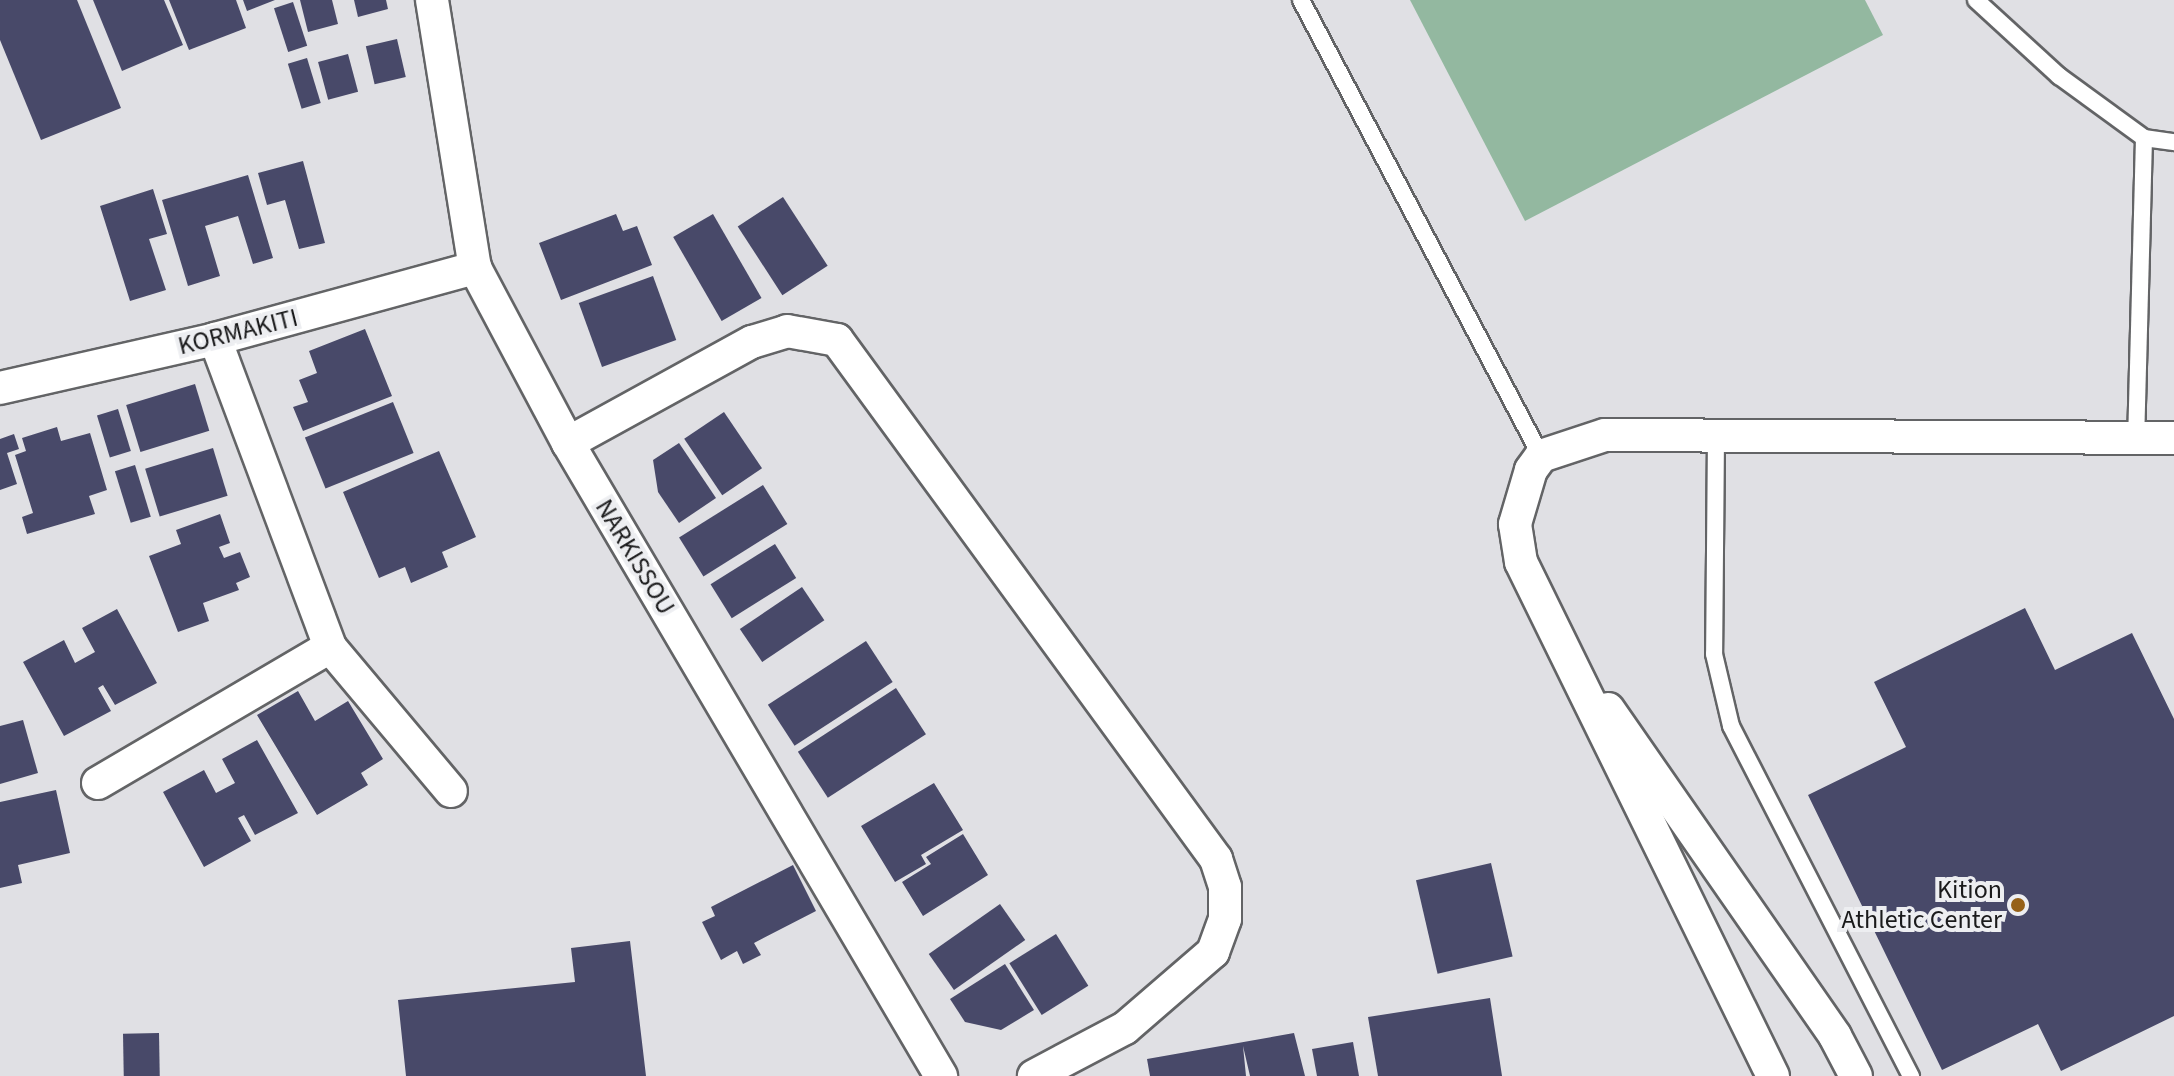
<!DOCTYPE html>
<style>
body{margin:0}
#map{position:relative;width:2174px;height:1076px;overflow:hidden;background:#e0e0e4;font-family:"Source Sans 3",sans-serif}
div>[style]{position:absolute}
.green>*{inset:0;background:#93b8a0}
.building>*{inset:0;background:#484969;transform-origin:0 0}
.roads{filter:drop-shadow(2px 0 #636466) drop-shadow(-2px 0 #636466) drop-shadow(0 2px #636466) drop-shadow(0 -2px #636466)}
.service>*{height:16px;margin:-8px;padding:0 8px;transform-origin:8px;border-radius:8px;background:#fff}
.minor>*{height:32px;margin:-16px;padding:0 16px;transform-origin:16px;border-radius:16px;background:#fff}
.dots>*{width:22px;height:22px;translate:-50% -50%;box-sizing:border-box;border:4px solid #edeef1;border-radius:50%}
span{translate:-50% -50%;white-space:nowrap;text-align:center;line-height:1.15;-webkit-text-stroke:8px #edeef1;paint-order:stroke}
.street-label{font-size:26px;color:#1a1a1b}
.poi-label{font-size:26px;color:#1a1a1b}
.right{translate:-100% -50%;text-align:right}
</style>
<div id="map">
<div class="green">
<i style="clip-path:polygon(1410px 0,1865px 0,1883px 35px,1525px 221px)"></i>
</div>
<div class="building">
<i style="clip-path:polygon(0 0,77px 0,121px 108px,41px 140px,0 40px)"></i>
<i style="clip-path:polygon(93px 0,164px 0,183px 45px,122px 71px)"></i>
<i style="clip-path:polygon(169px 0,236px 0,246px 28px,189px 50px)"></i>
<i style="clip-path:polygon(243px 0,275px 0,247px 11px)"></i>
<i style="clip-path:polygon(300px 0,332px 0,338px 24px,308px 32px)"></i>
<i style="clip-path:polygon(354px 0,386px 0,388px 9px,358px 17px)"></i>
<i style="left:293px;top:2px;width:46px;height:20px;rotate:72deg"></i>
<i style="left:397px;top:39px;width:39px;height:32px;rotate:77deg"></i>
<i style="left:348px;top:54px;width:39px;height:31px;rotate:75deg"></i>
<i style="left:307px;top:58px;width:47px;height:20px;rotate:73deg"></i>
<i style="clip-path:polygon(303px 161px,325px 243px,299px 249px,285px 200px,267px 205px,258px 173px)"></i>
<i style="clip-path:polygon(248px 175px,273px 258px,253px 264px,238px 216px,205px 226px,220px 276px,188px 286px,162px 200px)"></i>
<i style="clip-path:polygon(153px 189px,167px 234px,149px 239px,166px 290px,130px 301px,100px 206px)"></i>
<i style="left:783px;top:197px;width:82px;height:54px;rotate:57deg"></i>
<i style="clip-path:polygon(616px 214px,623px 231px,637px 226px,652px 265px,561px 300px,539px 243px)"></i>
<i style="left:713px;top:214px;width:97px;height:46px;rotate:60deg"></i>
<i style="left:653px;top:276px;width:68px;height:79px;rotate:70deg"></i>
<i style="clip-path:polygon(365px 329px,392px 396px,303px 431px,293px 407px,308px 402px,299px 380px,317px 373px,309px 351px)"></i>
<i style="left:195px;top:384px;width:49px;height:72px;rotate:73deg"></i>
<i style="left:393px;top:402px;width:55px;height:95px;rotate:68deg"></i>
<i style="left:118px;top:409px;width:44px;height:22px;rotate:73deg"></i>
<i style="left:724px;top:412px;width:68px;height:48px;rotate:56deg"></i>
<i style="clip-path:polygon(57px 427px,61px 441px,90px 433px,107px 490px,89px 496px,95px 514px,27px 534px,22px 517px,33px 513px,15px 455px,26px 451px,22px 438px)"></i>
<i style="clip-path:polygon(14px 434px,19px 449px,7px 453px,17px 484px,0 490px,0 439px)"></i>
<i style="clip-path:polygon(679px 443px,716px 498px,679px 523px,658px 492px,653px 460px)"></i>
<i style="left:213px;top:448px;width:50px;height:71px;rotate:73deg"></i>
<i style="clip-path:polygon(439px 451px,476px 537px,442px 552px,448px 567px,411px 583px,405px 567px,379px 578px,343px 492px)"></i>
<i style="left:135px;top:465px;width:54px;height:21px;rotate:73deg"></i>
<i style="left:763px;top:485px;width:46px;height:99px;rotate:58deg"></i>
<i style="clip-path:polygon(220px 514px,230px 543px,219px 547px,224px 558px,240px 552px,250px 577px,236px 583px,239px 590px,203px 603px,209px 621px,178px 632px,149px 556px,181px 544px,176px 530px)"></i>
<i style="left:775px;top:544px;width:40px;height:76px;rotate:58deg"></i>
<i style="left:802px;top:587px;width:40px;height:75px;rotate:56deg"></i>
<i style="clip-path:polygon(2025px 608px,2055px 670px,2132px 633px,2174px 719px,2174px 1016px,2061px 1071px,2038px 1024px,1942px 1070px,1808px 795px,1906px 747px,1874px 682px)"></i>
<i style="clip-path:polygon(117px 609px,157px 683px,115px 705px,103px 685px,98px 688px,111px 711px,64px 736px,23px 662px,64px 640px,75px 663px,95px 652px,82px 628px)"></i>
<i style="left:866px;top:641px;width:49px;height:117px;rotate:57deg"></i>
<i style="left:896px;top:688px;width:55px;height:117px;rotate:57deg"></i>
<i style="clip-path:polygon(298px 691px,315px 721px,348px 701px,383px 759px,361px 773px,368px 785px,317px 815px,257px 715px)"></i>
<i style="clip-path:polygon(23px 720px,38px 773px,0 784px,0 726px)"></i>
<i style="clip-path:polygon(257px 740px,298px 813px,255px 835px,244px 815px,238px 818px,251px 841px,204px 867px,163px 792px,204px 770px,216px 793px,235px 783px,222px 759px)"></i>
<i style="clip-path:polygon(934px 783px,963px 830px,921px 855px,926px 864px,895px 882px,861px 826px)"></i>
<i style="clip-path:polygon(56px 790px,70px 853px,18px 865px,22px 883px,0 888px,0 802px)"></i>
<i style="clip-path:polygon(963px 834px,988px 875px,923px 916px,902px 882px,931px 864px,926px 857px)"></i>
<i style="left:1491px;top:863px;width:96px;height:77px;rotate:77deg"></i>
<i style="clip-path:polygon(793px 865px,816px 911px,754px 943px,761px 955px,743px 964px,737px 951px,721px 960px,702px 922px,715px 916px,711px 907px)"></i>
<i style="left:1000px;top:904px;width:44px;height:87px;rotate:55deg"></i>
<i style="left:1056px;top:934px;width:61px;height:55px;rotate:58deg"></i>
<i style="clip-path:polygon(630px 941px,646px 1076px,406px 1076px,398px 1000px,575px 982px,571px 948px)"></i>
<i style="clip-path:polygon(1005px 964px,1034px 1010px,1001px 1030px,965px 1022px,950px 999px)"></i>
<i style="clip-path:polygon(1490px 998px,1502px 1076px,1378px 1076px,1368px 1017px)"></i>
<i style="left:159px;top:1033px;width:43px;height:36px;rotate:89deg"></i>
<i style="clip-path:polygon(1294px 1033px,1305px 1076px,1250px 1076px,1243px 1046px,1246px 1076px,1150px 1076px,1147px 1059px)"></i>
<i style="clip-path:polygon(1353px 1042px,1359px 1076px,1317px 1076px,1312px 1049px)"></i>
</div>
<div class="roads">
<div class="service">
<i style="left:1301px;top:0;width:515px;rotate:62.24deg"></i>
<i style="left:1976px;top:0;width:113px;rotate:42.5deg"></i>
<i style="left:2059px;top:76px;width:105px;rotate:36.1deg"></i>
<i style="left:2144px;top:138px;width:300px;rotate:91.5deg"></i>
<i style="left:2144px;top:138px;width:30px;rotate:8deg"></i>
<i style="left:1716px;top:436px;width:218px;rotate:90.5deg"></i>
<i style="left:1714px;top:654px;width:74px;rotate:76.7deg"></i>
<i style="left:1731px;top:726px;width:394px;rotate:62.8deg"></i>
</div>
<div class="minor">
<i style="left:432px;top:0;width:271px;rotate:80.9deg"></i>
<i style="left:475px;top:268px;width:198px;rotate:62deg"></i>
<i style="left:568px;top:443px;width:735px;rotate:59.49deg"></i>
<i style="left:215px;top:339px;width:329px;rotate:69.5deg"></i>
<i style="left:330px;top:647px;width:188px;rotate:50deg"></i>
<i style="left:0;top:388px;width:221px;rotate:-12.8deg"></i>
<i style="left:215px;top:339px;width:270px;rotate:-15.3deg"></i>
<i style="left:568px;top:443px;width:210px;rotate:-28.8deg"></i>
<i style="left:752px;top:342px;width:37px;rotate:-17deg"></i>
<i style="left:787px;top:331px;width:51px;rotate:10.2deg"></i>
<i style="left:837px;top:340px;width:643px;rotate:53.86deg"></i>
<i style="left:1216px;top:859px;width:29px;rotate:72deg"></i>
<i style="left:1225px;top:887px;width:32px;rotate:90deg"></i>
<i style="left:1225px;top:919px;width:35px;rotate:110deg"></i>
<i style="left:1213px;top:952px;width:116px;rotate:139.2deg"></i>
<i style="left:1125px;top:1028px;width:103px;rotate:152.2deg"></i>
<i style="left:1608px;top:709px;width:398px;rotate:55.2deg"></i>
<i style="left:1835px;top:1036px;width:45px;rotate:62.3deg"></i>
<i style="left:98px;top:783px;width:269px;rotate:-30.4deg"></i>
<i style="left:1773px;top:1076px;width:572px;rotate:-116.12deg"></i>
<i style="left:1521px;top:562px;width:38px;rotate:-99deg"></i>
<i style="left:1515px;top:524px;width:56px;rotate:-73.5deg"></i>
<i style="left:1531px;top:470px;width:17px;rotate:-54deg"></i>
<i style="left:1541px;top:456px;width:67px;rotate:-18.2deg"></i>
<i style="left:1605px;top:435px;width:569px;rotate:0.3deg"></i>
</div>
</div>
<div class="dots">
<i style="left:2018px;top:905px;background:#966118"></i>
</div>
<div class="street-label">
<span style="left:238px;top:332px;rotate:-14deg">KORMAKITI</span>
<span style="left:635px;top:557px;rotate:59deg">NARKISSOU</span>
</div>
<div class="poi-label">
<span class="right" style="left:2002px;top:905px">Kition<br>Athletic Center</span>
</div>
</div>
